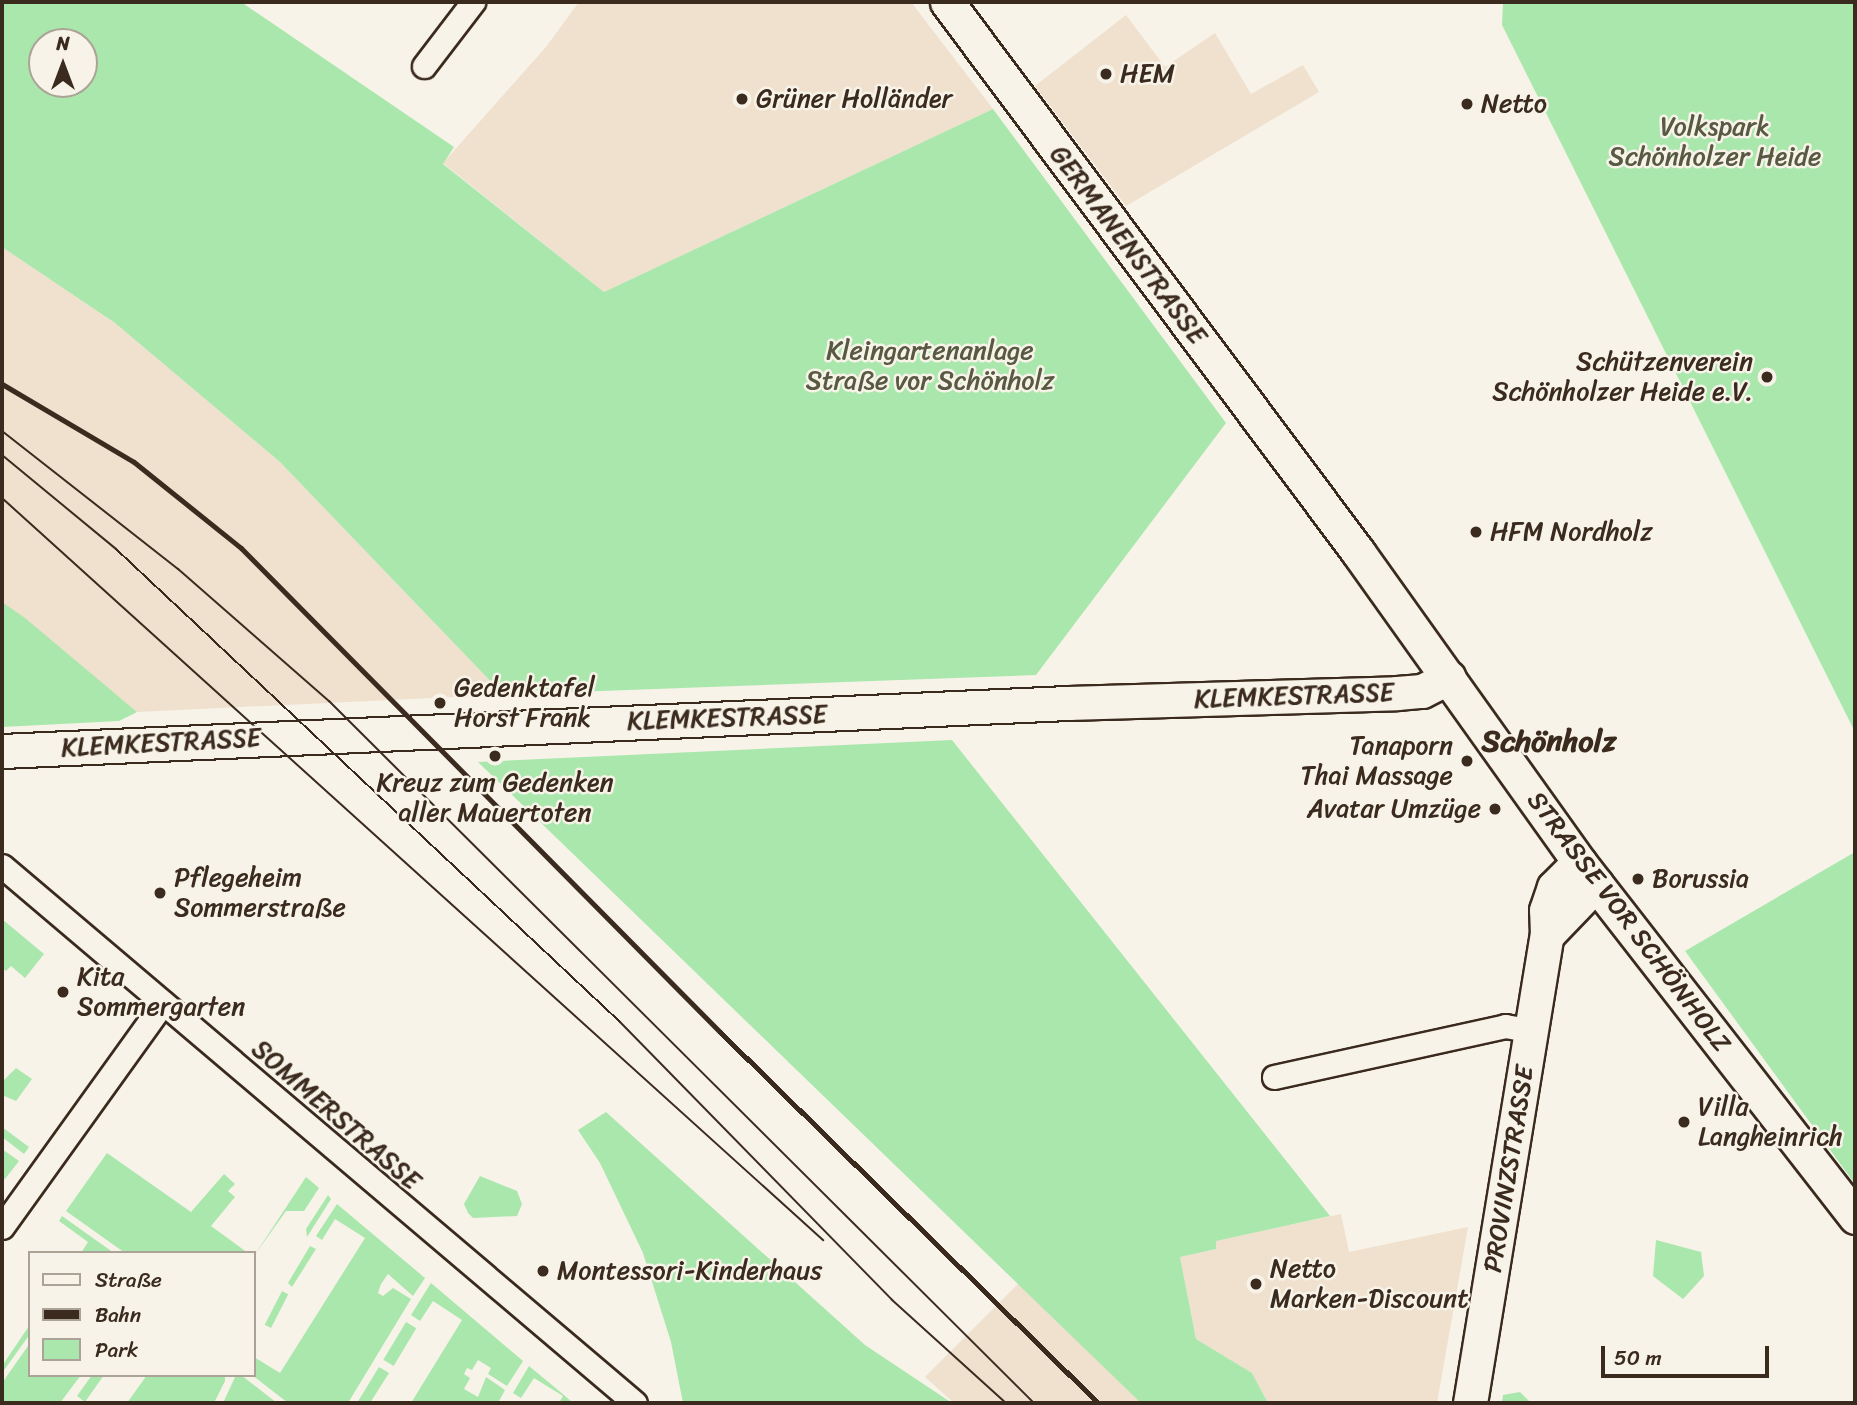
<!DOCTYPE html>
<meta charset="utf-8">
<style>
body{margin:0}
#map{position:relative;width:1857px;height:1405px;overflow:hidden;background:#f7f3e8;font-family:Sriracha,sans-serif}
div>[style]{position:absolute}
.built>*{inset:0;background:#f0e0ce}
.green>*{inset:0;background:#aae7ad;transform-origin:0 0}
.roads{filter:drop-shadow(2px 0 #3b2a1e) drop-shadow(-2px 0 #3b2a1e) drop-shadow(0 2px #3b2a1e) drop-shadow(0 -2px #3b2a1e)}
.street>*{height:23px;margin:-11.5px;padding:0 11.5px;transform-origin:11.5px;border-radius:11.5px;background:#f7f3e8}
.secondary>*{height:33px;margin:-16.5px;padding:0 16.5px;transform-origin:16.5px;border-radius:16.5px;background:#f7f3e8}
.tram>*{height:2px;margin:-1px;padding:0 1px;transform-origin:1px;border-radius:1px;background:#3b2a1e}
.rail>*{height:5px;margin:-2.5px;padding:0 2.5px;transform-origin:2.5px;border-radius:2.5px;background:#3b2a1e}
.dots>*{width:19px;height:19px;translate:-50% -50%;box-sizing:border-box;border:4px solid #f7f3e8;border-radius:50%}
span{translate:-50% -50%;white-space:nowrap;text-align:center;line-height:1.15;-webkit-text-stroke:5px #f7f3e8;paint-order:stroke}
.poi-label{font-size:26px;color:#3b2a1e}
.left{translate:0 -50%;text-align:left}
.right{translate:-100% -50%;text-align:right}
.park-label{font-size:26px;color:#575942}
.street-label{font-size:26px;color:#3b2a1e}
.quarter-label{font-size:30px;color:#3b2a1e;font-weight:700}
.frame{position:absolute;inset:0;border:4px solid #3b2a1e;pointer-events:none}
.legend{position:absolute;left:28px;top:1251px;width:228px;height:126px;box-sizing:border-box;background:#f7f3e8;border:2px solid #aca397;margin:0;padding:9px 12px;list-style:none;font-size:21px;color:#3b2a1e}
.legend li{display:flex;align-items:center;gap:14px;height:35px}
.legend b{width:35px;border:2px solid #aca397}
.north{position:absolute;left:28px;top:28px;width:70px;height:70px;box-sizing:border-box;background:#f7f3e8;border:2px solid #aca397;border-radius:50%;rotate:0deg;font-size:19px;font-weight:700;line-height:28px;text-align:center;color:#3b2a1e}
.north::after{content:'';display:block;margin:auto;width:24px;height:32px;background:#3b2a1e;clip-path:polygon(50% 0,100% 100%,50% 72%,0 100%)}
.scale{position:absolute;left:1601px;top:1346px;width:168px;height:32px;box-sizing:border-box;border:4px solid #3b2a1e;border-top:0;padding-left:9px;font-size:21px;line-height:24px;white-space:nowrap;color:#3b2a1e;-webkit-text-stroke:5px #f7f3e8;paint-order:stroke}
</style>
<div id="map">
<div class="built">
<i style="clip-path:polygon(579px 2px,911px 2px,993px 109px,604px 292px,443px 163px,546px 47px)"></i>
<i style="clip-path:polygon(1126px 15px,1165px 67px,1215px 33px,1251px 94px,1303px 65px,1319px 92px,1126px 206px,1035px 86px)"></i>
<i style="clip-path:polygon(2px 247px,115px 323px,279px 461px,498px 689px,495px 695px,137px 712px,2px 602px)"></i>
<i style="clip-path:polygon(1341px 1214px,1349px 1252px,1468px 1227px,1437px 1403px,1268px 1403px,1252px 1373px,1196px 1339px,1180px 1257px,1216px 1249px,1215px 1241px)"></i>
<i style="clip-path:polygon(1048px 1254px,1205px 1403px,954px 1403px,925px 1377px)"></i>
</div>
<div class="green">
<i style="clip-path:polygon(evenodd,2px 2px,241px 2px,454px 147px,443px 164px,604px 292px,993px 109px,1226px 423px,1036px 675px,574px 692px,498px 689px,279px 461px,115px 323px,2px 247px,2px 2px,42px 42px,84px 42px,84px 84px,42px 84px,42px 42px)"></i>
<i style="clip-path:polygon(1503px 2px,1855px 2px,1855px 732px,1502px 25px)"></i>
<i style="clip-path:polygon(2px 602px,25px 618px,137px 712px,119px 721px,2px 727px)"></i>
<i style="clip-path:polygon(952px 740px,1330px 1216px,1216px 1241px,1216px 1249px,1180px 1257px,1196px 1339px,1252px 1373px,1268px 1403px,1141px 1403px,478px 762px)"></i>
<i style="clip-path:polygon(1855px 852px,1855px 1184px,1685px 951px)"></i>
<i style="clip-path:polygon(2px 919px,44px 954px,25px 978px,11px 966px,6px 971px,2px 968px)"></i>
<i style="clip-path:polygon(16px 1068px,32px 1079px,16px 1101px,2px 1095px,2px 1082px)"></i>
<i style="clip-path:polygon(606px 1112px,865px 1345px,952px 1403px,683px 1403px,671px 1342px,643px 1253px,600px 1163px,578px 1130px)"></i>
<i style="clip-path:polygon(2px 1127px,29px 1147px,24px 1154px,2px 1137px)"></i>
<i style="clip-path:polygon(2px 1149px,19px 1161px,5px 1179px,2px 1177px)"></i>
<i style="clip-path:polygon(107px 1153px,191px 1212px,224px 1174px,235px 1184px,228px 1191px,235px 1197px,211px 1226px,248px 1253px,125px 1253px,66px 1211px)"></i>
<i style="clip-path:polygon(480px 1176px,517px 1191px,522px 1204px,517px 1216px,473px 1218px,468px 1213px,464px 1204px)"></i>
<i style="clip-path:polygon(306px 1177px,319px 1188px,304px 1211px,286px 1211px,254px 1256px)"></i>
<i style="clip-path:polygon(328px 1195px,331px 1199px,307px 1237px,306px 1229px)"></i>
<i style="clip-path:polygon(337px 1204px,425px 1278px,413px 1296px,388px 1274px,381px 1284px,378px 1293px,383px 1296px,393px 1288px,411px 1299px,348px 1403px,288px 1403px,252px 1375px,254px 1357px,280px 1373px,365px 1238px,335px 1219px,322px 1240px,316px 1236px)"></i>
<i style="clip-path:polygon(62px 1216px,114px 1253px,81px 1253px,88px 1242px,59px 1221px)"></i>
<i style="clip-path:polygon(1656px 1240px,1701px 1252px,1704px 1276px,1683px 1299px,1653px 1276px)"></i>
<i style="clip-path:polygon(310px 1246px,316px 1249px,292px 1287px,288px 1283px)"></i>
<i style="clip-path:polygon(431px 1283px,523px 1361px,507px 1386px,488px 1374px,491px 1368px,478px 1360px,472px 1370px,467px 1368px,464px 1374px,470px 1378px,464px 1389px,478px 1397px,486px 1377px,505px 1390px,498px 1403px,411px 1403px,462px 1320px,433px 1301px,420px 1321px,411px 1315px)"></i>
<i style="left:282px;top:1291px;width:7px;height:38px;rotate:27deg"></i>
<i style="left:406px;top:1322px;width:12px;height:44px;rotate:31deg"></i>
<i style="clip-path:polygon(29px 1326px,30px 1334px,2px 1373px,2px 1366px)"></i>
<i style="clip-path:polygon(30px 1343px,30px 1375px,81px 1375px,60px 1403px,2px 1403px,2px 1383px)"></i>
<i style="clip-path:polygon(529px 1366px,564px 1395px,573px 1403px,559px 1403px,563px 1396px,534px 1378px,521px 1398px,513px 1393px)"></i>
<i style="clip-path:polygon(379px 1367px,389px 1373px,370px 1403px,357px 1403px)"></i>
<i style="clip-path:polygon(92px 1375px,104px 1375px,85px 1402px,77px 1396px)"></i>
<i style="clip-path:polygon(147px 1375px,225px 1375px,225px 1381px,214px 1403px,127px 1403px)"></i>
<i style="clip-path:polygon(236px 1375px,241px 1375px,277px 1403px,223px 1403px)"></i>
<i style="clip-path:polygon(1520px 1392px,1531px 1403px,1502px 1403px,1503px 1395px)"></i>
</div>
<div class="roads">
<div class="street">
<i style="left:424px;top:66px;width:81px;rotate:-52.6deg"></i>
<i style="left:2px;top:866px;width:830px;rotate:40.31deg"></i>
<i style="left:1274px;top:1077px;width:237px;rotate:-12.4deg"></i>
<i style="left:1505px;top:1026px;width:27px;rotate:10deg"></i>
<i style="left:2px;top:1227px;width:276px;rotate:-54.3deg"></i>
</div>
<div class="secondary">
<i style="left:947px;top:2px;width:687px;rotate:53.23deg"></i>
<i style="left:1358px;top:552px;width:381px;rotate:54.5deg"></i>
<i style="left:1579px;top:862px;width:450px;rotate:52.1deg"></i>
<i style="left:2px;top:751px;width:1067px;rotate:-2.58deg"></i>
<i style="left:1068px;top:703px;width:329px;rotate:-1.7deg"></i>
<i style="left:1397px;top:693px;width:25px;rotate:-5deg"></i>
<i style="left:1422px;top:691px;width:30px;rotate:-27deg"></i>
<i style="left:1547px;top:935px;width:71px;rotate:-46.1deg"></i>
<i style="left:1470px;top:1403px;width:474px;rotate:-80.7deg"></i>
<i style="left:1547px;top:935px;width:25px;rotate:-92deg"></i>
<i style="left:1546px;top:910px;width:24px;rotate:-71deg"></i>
<i style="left:1554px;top:887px;width:35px;rotate:-45deg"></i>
</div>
</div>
<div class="tram">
<i style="left:2px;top:431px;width:224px;rotate:38.1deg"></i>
<i style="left:178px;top:569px;width:201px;rotate:41.2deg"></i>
<i style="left:329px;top:701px;width:995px;rotate:44.88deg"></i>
<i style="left:2px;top:455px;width:148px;rotate:39.5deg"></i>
<i style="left:116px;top:549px;width:691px;rotate:43.18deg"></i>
<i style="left:620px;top:1022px;width:389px;rotate:45.6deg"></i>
<i style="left:892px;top:1300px;width:154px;rotate:42.1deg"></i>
<i style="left:2px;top:498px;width:1107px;rotate:42.11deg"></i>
</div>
<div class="rail">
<i style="left:2px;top:384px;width:153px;rotate:30.6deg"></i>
<i style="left:134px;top:462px;width:137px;rotate:38.8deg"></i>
<i style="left:241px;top:548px;width:681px;rotate:45.3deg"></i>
<i style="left:720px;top:1032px;width:530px;rotate:44.46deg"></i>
</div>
<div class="dots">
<i style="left:1106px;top:74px;background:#3b2a1e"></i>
<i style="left:742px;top:99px;background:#3b2a1e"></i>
<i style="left:1467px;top:104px;background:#3b2a1e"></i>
<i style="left:1767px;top:377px;background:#3b2a1e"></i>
<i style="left:1476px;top:532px;background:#3b2a1e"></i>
<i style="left:440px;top:703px;background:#3b2a1e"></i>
<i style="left:495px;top:756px;background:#3b2a1e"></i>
<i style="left:1467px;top:761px;background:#3b2a1e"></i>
<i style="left:1495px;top:809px;background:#3b2a1e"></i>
<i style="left:1638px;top:879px;background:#3b2a1e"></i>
<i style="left:160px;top:893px;background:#3b2a1e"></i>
<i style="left:63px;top:992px;background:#3b2a1e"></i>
<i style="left:1684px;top:1122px;background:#3b2a1e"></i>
<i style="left:543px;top:1271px;background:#3b2a1e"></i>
<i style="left:1256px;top:1284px;background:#3b2a1e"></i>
</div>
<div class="poi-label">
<span class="left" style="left:1120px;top:74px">HEM</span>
<span class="left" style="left:756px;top:99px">Grüner Holländer</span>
<span class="left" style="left:1481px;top:104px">Netto</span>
<span class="right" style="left:1753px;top:377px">Schützenverein<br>Schönholzer Heide e.V.</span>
<span class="left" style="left:1490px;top:532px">HFM Nordholz</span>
<span class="left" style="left:454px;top:703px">Gedenktafel<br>Horst Frank</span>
<span class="right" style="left:1453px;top:761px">Tanaporn<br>Thai Massage</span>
<span style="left:495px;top:798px">Kreuz zum Gedenken<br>aller Mauertoten</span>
<span class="right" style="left:1481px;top:809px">Avatar Umzüge</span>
<span class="left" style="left:174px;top:893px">Pflegeheim<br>Sommerstraße</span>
<span class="left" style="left:1652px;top:879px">Borussia</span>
<span class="left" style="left:77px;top:992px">Kita<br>Sommergarten</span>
<span class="left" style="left:1698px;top:1122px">Villa<br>Langheinrich</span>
<span class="left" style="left:1270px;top:1284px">Netto<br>Marken-Discount</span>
<span class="left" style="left:557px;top:1271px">Montessori-Kinderhaus</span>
</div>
<div class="park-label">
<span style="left:1715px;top:142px">Volkspark<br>Schönholzer Heide</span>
<span style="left:930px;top:366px">Kleingartenanlage<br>Straße vor Schönholz</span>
</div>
<div class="street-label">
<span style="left:1128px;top:245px;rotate:53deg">GERMANENSTRASSE</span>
<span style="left:1294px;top:696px;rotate:-2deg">KLEMKESTRASSE</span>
<span style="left:727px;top:718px;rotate:-2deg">KLEMKESTRASSE</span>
<span style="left:161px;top:743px;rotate:-3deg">KLEMKESTRASSE</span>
<span style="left:1629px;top:922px;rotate:53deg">STRASSE VOR SCHÖNHOLZ</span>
<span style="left:336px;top:1115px;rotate:41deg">SOMMERSTRASSE</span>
<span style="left:1509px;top:1169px;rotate:-81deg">PROVINZSTRASSE</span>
</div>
<div class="quarter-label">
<span style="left:1549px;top:741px">Schönholz</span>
</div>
<div class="frame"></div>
<ul class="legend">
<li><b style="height:9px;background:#f7f3e8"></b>Straße</li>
<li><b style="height:9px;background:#3b2a1e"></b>Bahn</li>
<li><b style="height:19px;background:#aae7ad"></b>Park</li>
</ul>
<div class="north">N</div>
<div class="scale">50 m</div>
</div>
